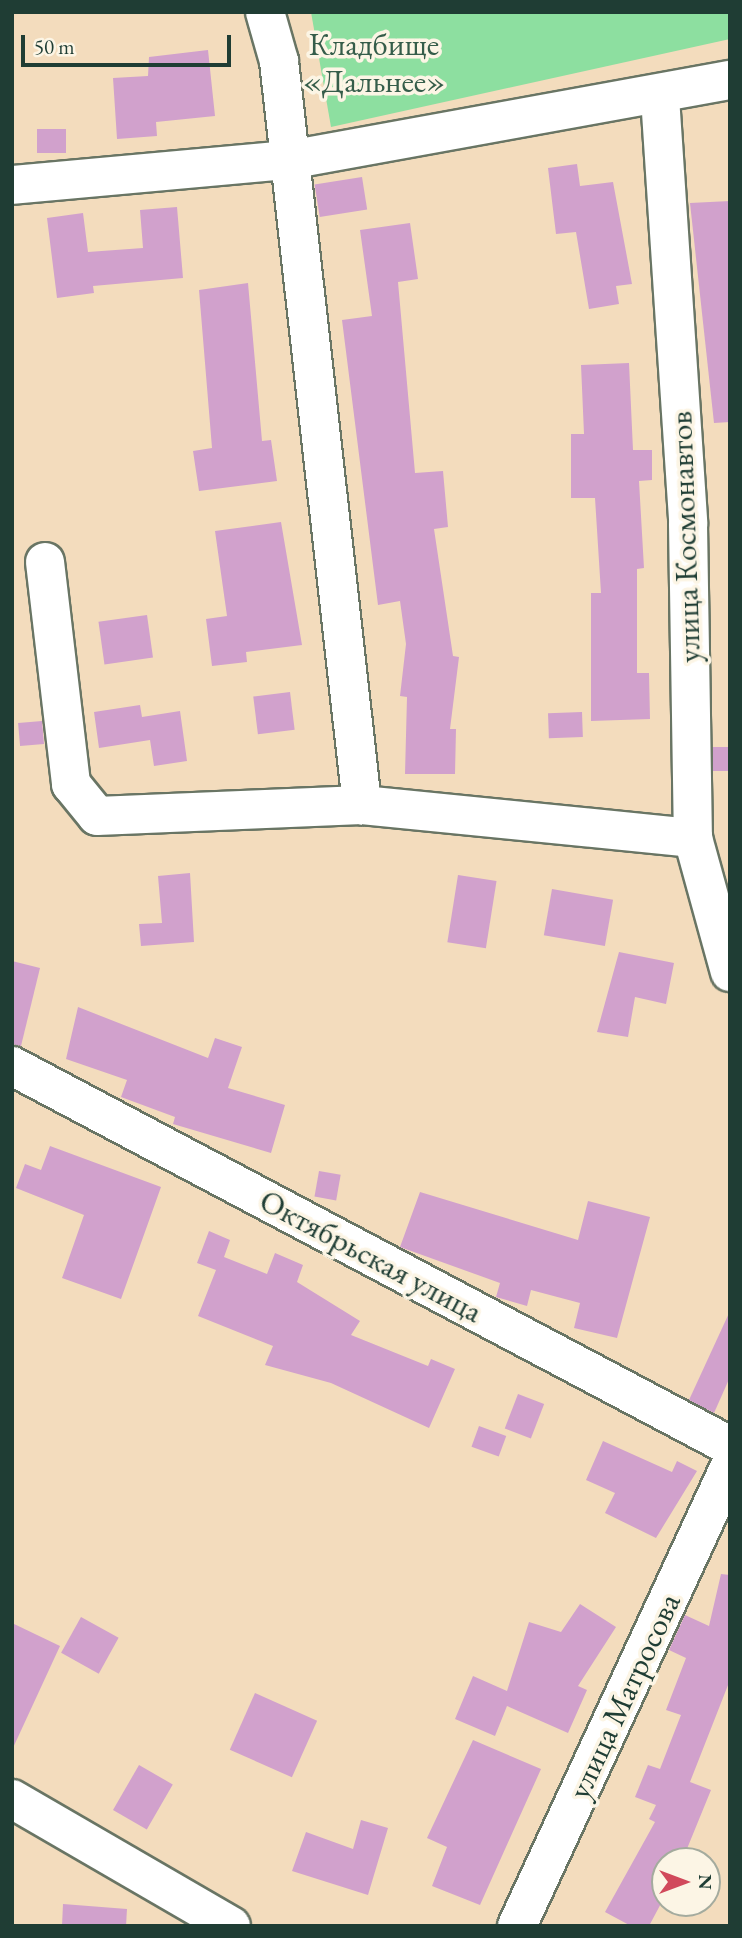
<!DOCTYPE html>
<meta charset="utf-8">
<style>
body{margin:0}
#map{position:relative;width:742px;height:1938px;overflow:hidden;background:#f3dcbd;font-family:"EB Garamond",serif}
div>[style]{position:absolute}
.green>*{inset:0;background:#8ddfa0}
.building>*{inset:0;background:#d1a1cc;transform-origin:0 0}
.roads{filter:drop-shadow(2px 0 #697564) drop-shadow(-2px 0 #697564) drop-shadow(0 2px #697564) drop-shadow(0 -2px #697564)}
.minor>*{height:38px;margin:-19px;padding:0 19px;transform-origin:19px;border-radius:19px;background:#fff}
span{translate:-50% -50%;white-space:nowrap;text-align:center;line-height:1.15;-webkit-text-stroke:7px #fcf5e5;paint-order:stroke}
.park-label{font-size:32px;color:#355d4a}
.street-label{font-size:32px;color:#1f3d34}
.frame{position:absolute;inset:0;border:14px solid #1f3d34;pointer-events:none}
.north{position:absolute;left:651px;top:1847px;width:70px;height:70px;box-sizing:border-box;background:#fcf5e5;border:2px solid #a4ab9e;border-radius:50%;rotate:90deg;font-size:19px;font-weight:700;line-height:28px;text-align:center;color:#1f3d34}
.north::after{content:'';display:block;margin:auto;width:24px;height:32px;background:#d1495b;clip-path:polygon(50% 0,100% 100%,50% 72%,0 100%)}
.scale{position:absolute;left:21px;top:35px;width:210px;height:32px;box-sizing:border-box;border:4px solid #1f3d34;border-top:0;padding-left:9px;font-size:21px;line-height:24px;white-space:nowrap;color:#1f3d34;-webkit-text-stroke:5px #fcf5e5;paint-order:stroke}
</style>
<div id="map">
<div class="green">
<i style="clip-path:polygon(311px 12px,730px 12px,730px 39px,331px 127px)"></i>
</div>
<div class="building">
<i style="clip-path:polygon(208px 50px,215px 116px,156px 122px,157px 136px,117px 139px,113px 78px,148px 76px,149px 57px)"></i>
<i style="left:66px;top:129px;width:24px;height:29px;rotate:90deg"></i>
<i style="clip-path:polygon(577px 164px,580px 186px,613px 182px,632px 284px,616px 286px,619px 304px,589px 309px,576px 232px,556px 234px,548px 168px)"></i>
<i style="left:362px;top:177px;width:33px;height:48px;rotate:81deg"></i>
<i style="clip-path:polygon(730px 201px,730px 422px,714px 423px,690px 203px)"></i>
<i style="clip-path:polygon(177px 207px,183px 278px,93px 286px,94px 293px,57px 298px,47px 218px,83px 213px,88px 252px,143px 248px,140px 210px)"></i>
<i style="clip-path:polygon(410px 223px,418px 279px,398px 282px,415px 473px,443px 471px,448px 527px,434px 529px,453px 656px,459px 657px,450px 729px,456px 729px,455px 774px,405px 774px,407px 697px,400px 696px,406px 644px,400px 601px,378px 605px,342px 320px,372px 316px,360px 230px)"></i>
<i style="clip-path:polygon(248px 283px,262px 441px,271px 440px,277px 481px,199px 491px,193px 451px,212px 448px,199px 290px)"></i>
<i style="clip-path:polygon(629px 363px,633px 450px,652px 450px,652px 480px,639px 481px,644px 568px,637px 569px,637px 673px,649px 673px,650px 719px,591px 721px,591px 593px,601px 593px,595px 498px,571px 498px,571px 434px,584px 434px,581px 365px)"></i>
<i style="clip-path:polygon(281px 522px,302px 645px,246px 652px,247px 662px,212px 666px,206px 619px,227px 616px,215px 531px)"></i>
<i style="left:147px;top:615px;width:43px;height:49px;rotate:82deg"></i>
<i style="left:290px;top:692px;width:38px;height:37px;rotate:83deg"></i>
<i style="clip-path:polygon(140px 705px,142px 717px,180px 711px,187px 761px,154px 766px,150px 740px,99px 748px,94px 712px)"></i>
<i style="left:582px;top:712px;width:25px;height:34px;rotate:88deg"></i>
<i style="left:42px;top:721px;width:23px;height:24px;rotate:85deg"></i>
<i style="left:730px;top:747px;width:24px;height:17px;rotate:90deg"></i>
<i style="clip-path:polygon(190px 873px,194px 942px,141px 946px,139px 924px,162px 923px,158px 876px)"></i>
<i style="left:458px;top:875px;width:39px;height:68px;rotate:9deg"></i>
<i style="left:552px;top:889px;width:62px;height:47px;rotate:10deg"></i>
<i style="clip-path:polygon(619px 952px,674px 963px,666px 1004px,635px 997px,628px 1037px,597px 1032px)"></i>
<i style="clip-path:polygon(12px 961px,40px 968px,21px 1046px,12px 1044px)"></i>
<i style="clip-path:polygon(78px 1007px,208px 1058px,215px 1038px,242px 1047px,228px 1088px,285px 1105px,271px 1153px,173px 1124px,175px 1117px,121px 1097px,127px 1080px,66px 1059px)"></i>
<i style="clip-path:polygon(50px 1146px,161px 1187px,121px 1299px,62px 1278px,84px 1215px,16px 1188px,25px 1164px,41px 1170px)"></i>
<i style="left:319px;top:1171px;width:22px;height:26px;rotate:10deg"></i>
<i style="clip-path:polygon(420px 1192px,578px 1240px,588px 1201px,650px 1217px,617px 1338px,574px 1328px,580px 1303px,531px 1290px,527px 1306px,496px 1297px,500px 1283px,400px 1247px)"></i>
<i style="clip-path:polygon(209px 1231px,230px 1240px,224px 1257px,267px 1274px,275px 1253px,303px 1265px,297px 1282px,360px 1321px,351px 1335px,428px 1366px,431px 1359px,455px 1369px,429px 1428px,331px 1383px,265px 1365px,273px 1346px,198px 1316px,216px 1270px,197px 1263px)"></i>
<i style="clip-path:polygon(730px 1311px,730px 1377px,714px 1413px,689px 1400px)"></i>
<i style="left:518px;top:1394px;width:28px;height:37px;rotate:21deg"></i>
<i style="left:479px;top:1426px;width:29px;height:22px;rotate:20deg"></i>
<i style="clip-path:polygon(603px 1441px,672px 1472px,677px 1461px,697px 1471px,656px 1538px,605px 1513px,615px 1493px,586px 1480px)"></i>
<i style="clip-path:polygon(721px 1574px,730px 1575px,730px 1680px,690px 1782px,711px 1790px,682px 1861px,665px 1861px,665px 1896px,649px 1926px,631px 1926px,605px 1912px,655px 1822px,649px 1819px,656px 1805px,635px 1797px,648px 1765px,660px 1769px,681px 1715px,666px 1710px,686px 1658px,669px 1650px,685px 1615px,709px 1626px)"></i>
<i style="clip-path:polygon(580px 1604px,616px 1627px,578px 1686px,587px 1690px,568px 1733px,507px 1706px,495px 1736px,455px 1719px,473px 1676px,507px 1691px,529px 1622px,561px 1632px)"></i>
<i style="left:81px;top:1617px;width:43px;height:41px;rotate:29deg"></i>
<i style="clip-path:polygon(12px 1623px,60px 1646px,12px 1750px)"></i>
<i style="left:255px;top:1693px;width:68px;height:62px;rotate:24deg"></i>
<i style="clip-path:polygon(473px 1740px,541px 1769px,480px 1905px,432px 1886px,447px 1847px,427px 1838px)"></i>
<i style="left:139px;top:1765px;width:39px;height:52px;rotate:30deg"></i>
<i style="clip-path:polygon(361px 1820px,388px 1828px,368px 1895px,292px 1871px,306px 1832px,353px 1849px)"></i>
<i style="clip-path:polygon(63px 1904px,127px 1909px,126px 1926px,62px 1926px)"></i>
</div>
<div class="roads">
<div class="minor">
<i style="left:265px;top:12px;width:51px;rotate:74.1deg"></i>
<i style="left:279px;top:61px;width:749px;rotate:83.63deg"></i>
<i style="left:660px;top:97px;width:428px;rotate:86.2deg"></i>
<i style="left:688px;top:524px;width:314px;rotate:89.1deg"></i>
<i style="left:693px;top:838px;width:139px;rotate:74.6deg"></i>
<i style="left:12px;top:185px;width:278px;rotate:-5.2deg"></i>
<i style="left:289px;top:160px;width:448px;rotate:-10.3deg"></i>
<i style="left:45px;top:562px;width:224px;rotate:83.3deg"></i>
<i style="left:71px;top:784px;width:41px;rotate:50.9deg"></i>
<i style="left:97px;top:816px;width:265px;rotate:-2.4deg"></i>
<i style="left:362px;top:805px;width:333px;rotate:5.7deg"></i>
<i style="left:12px;top:1066px;width:812px;rotate:27.89deg"></i>
<i style="left:12px;top:1799px;width:253px;rotate:30.1deg"></i>
<i style="left:517px;top:1926px;width:507px;rotate:-65.15deg"></i>
</div>
</div>
<div class="park-label">
<span style="left:374px;top:63px">Кладбище<br>«Дальнее»</span>
</div>
<div class="street-label">
<span style="left:685px;top:537px;rotate:-92deg">улица Космонавтов</span>
<span style="left:371px;top:1256px;rotate:28deg">Октябрьская улица</span>
<span style="left:624px;top:1696px;rotate:-65deg">улица Матросова</span>
</div>
<div class="frame"></div>
<div class="north">N</div>
<div class="scale">50 m</div>
</div>
